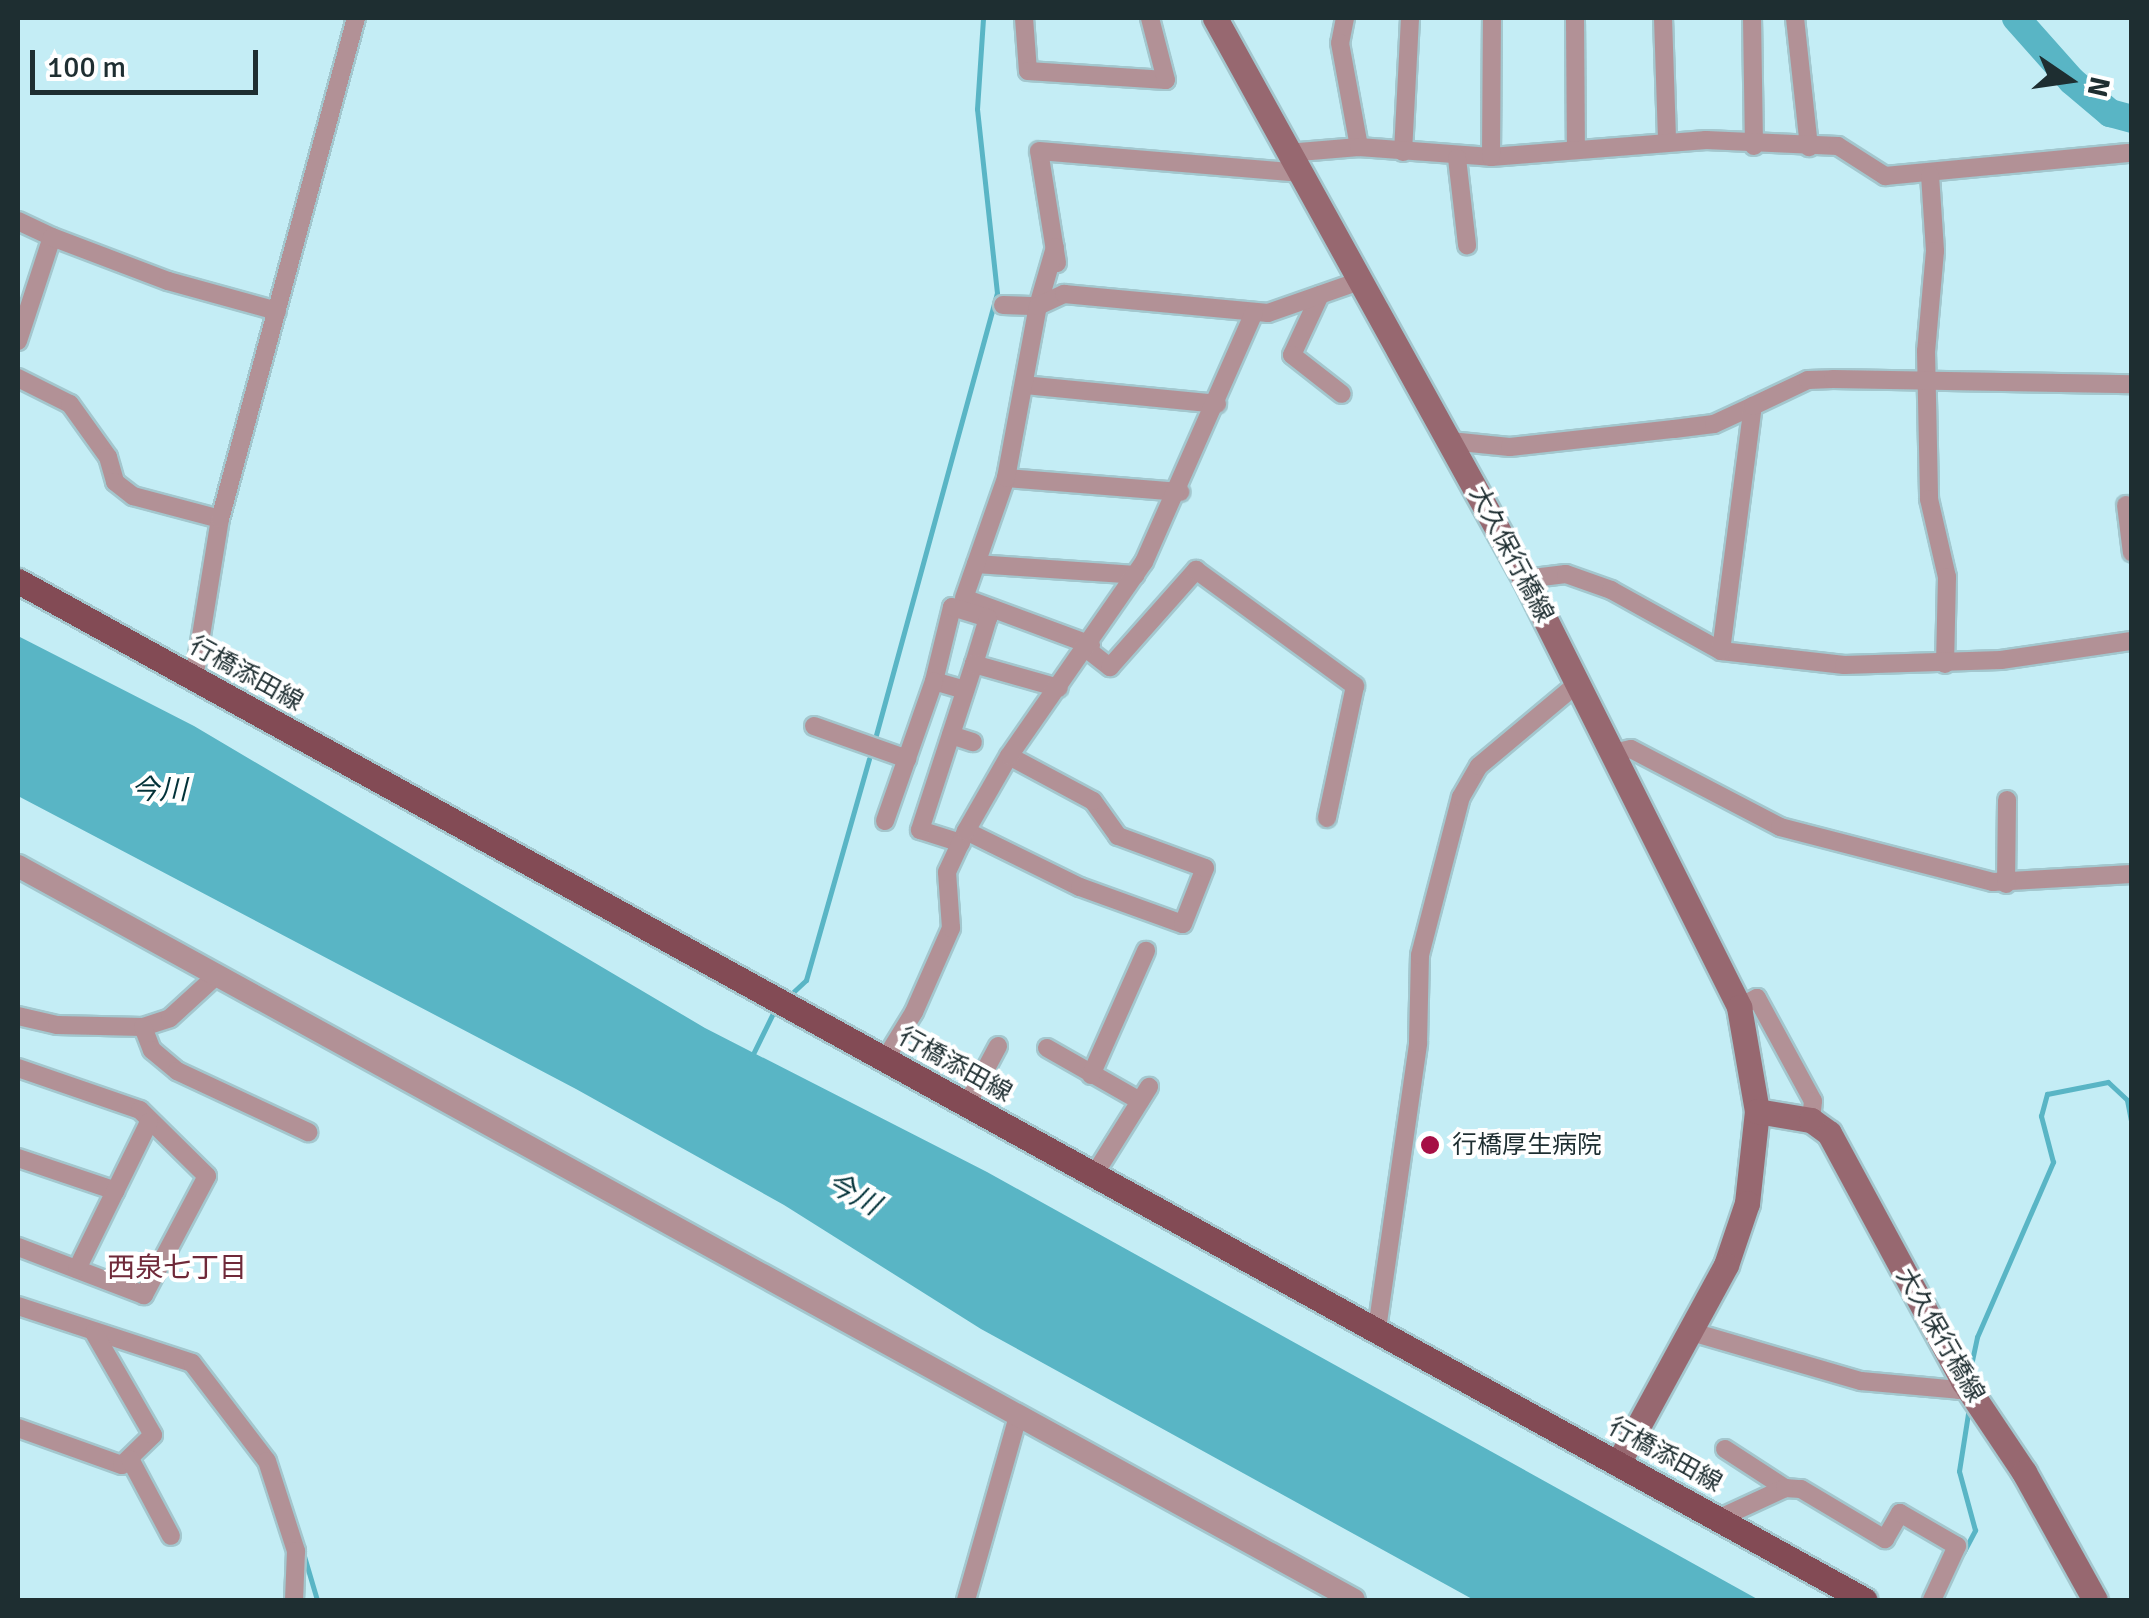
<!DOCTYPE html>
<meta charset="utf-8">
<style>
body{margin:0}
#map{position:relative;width:2149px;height:1618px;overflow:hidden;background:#c4edf5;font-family:Signika,"Noto Sans JP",sans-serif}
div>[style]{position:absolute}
.water>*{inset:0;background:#59b5c5}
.stream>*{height:5px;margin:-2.5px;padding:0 2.5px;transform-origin:2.5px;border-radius:2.5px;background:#59b5c5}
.river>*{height:28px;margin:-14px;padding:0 14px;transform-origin:14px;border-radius:14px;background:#59b5c5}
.roads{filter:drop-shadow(2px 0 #a3c7ce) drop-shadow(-2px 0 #a3c7ce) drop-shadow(0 2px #a3c7ce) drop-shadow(0 -2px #a3c7ce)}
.minor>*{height:18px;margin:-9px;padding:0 9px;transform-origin:9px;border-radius:9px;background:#b29196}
.tertiary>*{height:22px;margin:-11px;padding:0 11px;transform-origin:11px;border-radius:11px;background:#b29196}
.secondary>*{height:25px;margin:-12.5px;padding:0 12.5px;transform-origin:12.5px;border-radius:12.5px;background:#976870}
.primary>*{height:25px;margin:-12.5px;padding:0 12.5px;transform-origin:12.5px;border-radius:12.5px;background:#834b55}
.dots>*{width:28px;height:28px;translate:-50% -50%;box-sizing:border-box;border:5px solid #fff;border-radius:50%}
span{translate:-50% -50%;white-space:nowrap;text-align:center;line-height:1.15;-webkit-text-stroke:8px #fff;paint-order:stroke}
.street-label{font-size:25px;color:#1e2e31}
.poi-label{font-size:25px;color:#1e2e31}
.left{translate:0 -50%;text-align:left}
.water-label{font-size:28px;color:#033239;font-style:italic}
.neighbourhood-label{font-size:28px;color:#6f2939}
.frame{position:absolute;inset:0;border:20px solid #1e2e31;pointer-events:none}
.north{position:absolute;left:2019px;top:30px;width:100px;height:100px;-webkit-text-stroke:8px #fff;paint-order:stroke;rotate:103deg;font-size:28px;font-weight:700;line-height:40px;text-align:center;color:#1e2e31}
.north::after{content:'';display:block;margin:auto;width:35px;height:45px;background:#1e2e31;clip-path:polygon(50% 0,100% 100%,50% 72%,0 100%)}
.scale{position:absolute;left:30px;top:50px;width:228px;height:45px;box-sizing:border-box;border:5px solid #1e2e31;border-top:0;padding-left:12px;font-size:30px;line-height:35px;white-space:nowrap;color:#1e2e31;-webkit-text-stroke:8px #fff;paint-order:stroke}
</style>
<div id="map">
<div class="water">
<i style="clip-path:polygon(18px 636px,194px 726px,705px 1028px,987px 1172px,1759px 1600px,1474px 1600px,981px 1329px,784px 1205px,576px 1089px,18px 796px)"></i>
</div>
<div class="stream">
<i style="left:876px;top:735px;width:458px;rotate:-74.7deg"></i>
<i style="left:997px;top:293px;width:185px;rotate:-96.2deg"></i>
<i style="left:977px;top:109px;width:91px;rotate:-86.2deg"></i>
<i style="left:790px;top:995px;width:22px;rotate:-43deg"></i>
<i style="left:806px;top:980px;width:230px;rotate:-74.1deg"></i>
<i style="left:751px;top:1058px;width:55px;rotate:-63.9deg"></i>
<i style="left:1970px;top:1370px;width:34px;rotate:-78deg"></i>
<i style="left:1977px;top:1337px;width:191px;rotate:-66.5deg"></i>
<i style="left:2053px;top:1162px;width:48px;rotate:-104.6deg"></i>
<i style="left:2041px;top:1116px;width:23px;rotate:-75deg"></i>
<i style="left:2047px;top:1094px;width:62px;rotate:-11.1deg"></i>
<i style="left:2108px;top:1082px;width:26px;rotate:43deg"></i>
<i style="left:2127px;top:1100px;width:25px;rotate:79deg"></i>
<i style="left:1963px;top:1553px;width:26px;rotate:-62deg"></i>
<i style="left:1975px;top:1530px;width:61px;rotate:-105.2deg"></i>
<i style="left:1959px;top:1471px;width:65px;rotate:-81.1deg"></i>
<i style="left:304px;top:1556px;width:46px;rotate:73.5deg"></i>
</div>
<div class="river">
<i style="left:2016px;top:18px;width:84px;rotate:48.4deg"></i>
<i style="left:2072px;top:81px;width:50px;rotate:40.1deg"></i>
<i style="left:2110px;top:113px;width:23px;rotate:15deg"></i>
</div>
<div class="roads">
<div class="minor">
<i style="left:1024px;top:18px;width:53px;rotate:85.7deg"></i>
<i style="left:1028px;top:71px;width:138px;rotate:3.7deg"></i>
<i style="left:1166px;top:80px;width:64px;rotate:-104.5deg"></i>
<i style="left:1345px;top:18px;width:25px;rotate:101deg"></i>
<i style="left:1340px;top:43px;width:106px;rotate:79.6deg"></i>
<i style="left:1575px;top:18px;width:132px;rotate:89.6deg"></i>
<i style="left:1663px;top:18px;width:121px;rotate:88.1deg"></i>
<i style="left:1752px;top:18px;width:128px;rotate:89.1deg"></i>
<i style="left:1795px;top:18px;width:130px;rotate:83.8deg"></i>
<i style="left:1403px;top:152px;width:134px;rotate:-87deg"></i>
<i style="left:1287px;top:153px;width:72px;rotate:-4.8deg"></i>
<i style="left:1359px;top:147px;width:132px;rotate:4.3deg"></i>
<i style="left:1491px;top:157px;width:216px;rotate:-4.5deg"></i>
<i style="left:1706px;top:140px;width:132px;rotate:2.6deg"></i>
<i style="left:1838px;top:146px;width:56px;rotate:32.6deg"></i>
<i style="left:1885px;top:176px;width:244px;rotate:-5.4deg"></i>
<i style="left:1491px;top:157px;width:139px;rotate:-89.6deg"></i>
<i style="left:1457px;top:158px;width:88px;rotate:83.4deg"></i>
<i style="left:1930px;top:175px;width:76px;rotate:86.2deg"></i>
<i style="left:1935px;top:251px;width:100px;rotate:95.1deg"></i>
<i style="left:1926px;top:351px;width:148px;rotate:88.8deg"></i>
<i style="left:1929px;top:499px;width:80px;rotate:77deg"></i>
<i style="left:1947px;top:577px;width:87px;rotate:91.3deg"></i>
<i style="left:18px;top:221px;width:38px;rotate:25deg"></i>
<i style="left:1057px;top:263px;width:113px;rotate:-99.1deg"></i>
<i style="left:1039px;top:151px;width:261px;rotate:4.8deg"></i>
<i style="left:1320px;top:295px;width:66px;rotate:115deg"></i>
<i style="left:1292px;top:355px;width:63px;rotate:38deg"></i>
<i style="left:1003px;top:305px;width:35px;rotate:2deg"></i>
<i style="left:1038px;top:306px;width:61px;rotate:-73.9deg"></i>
<i style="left:18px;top:341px;width:109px;rotate:-71.9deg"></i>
<i style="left:52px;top:237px;width:124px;rotate:20.8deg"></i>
<i style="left:168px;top:281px;width:113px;rotate:15.4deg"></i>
<i style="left:18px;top:378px;width:58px;rotate:26.6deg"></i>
<i style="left:70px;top:404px;width:65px;rotate:54.4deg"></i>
<i style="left:108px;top:457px;width:26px;rotate:74deg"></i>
<i style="left:115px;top:482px;width:23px;rotate:38deg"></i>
<i style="left:133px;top:496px;width:90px;rotate:14.8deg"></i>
<i style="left:1024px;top:385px;width:194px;rotate:5.6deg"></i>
<i style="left:1450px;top:441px;width:60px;rotate:5.7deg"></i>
<i style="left:1510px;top:447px;width:165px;rotate:-6.3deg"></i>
<i style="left:1674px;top:429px;width:40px;rotate:-7.1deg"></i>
<i style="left:1714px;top:424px;width:43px;rotate:-24.8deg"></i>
<i style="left:1006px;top:478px;width:175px;rotate:4.6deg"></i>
<i style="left:2126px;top:505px;width:48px;rotate:82.9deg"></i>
<i style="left:976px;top:564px;width:160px;rotate:3.9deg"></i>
<i style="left:1525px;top:579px;width:41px;rotate:-7deg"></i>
<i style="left:1566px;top:574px;width:48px;rotate:19.6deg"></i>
<i style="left:1611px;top:590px;width:126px;rotate:29deg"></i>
<i style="left:1721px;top:651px;width:124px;rotate:6.5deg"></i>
<i style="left:1844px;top:665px;width:157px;rotate:-1.8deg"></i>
<i style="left:2001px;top:660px;width:132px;rotate:-8.3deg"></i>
<i style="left:1091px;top:645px;width:135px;rotate:-159.7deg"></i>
<i style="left:964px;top:598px;width:127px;rotate:-70.7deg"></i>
<i style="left:1006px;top:478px;width:175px;rotate:-79.5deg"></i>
<i style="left:1038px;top:306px;width:29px;rotate:-25deg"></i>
<i style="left:1064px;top:294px;width:205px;rotate:5.3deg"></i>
<i style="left:1268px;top:313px;width:100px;rotate:-19.3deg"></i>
<i style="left:1088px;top:650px;width:28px;rotate:38deg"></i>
<i style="left:1110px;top:667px;width:130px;rotate:-48.4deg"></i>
<i style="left:1196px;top:570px;width:197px;rotate:36.1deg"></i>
<i style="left:1355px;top:686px;width:135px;rotate:102deg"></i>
<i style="left:1721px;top:651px;width:247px;rotate:-82.6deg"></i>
<i style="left:1753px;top:406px;width:61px;rotate:-25.3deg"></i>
<i style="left:1808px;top:380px;width:25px;rotate:-2deg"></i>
<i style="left:1833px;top:379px;width:299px;rotate:1deg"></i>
<i style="left:194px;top:679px;width:162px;rotate:-80.8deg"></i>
<i style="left:220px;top:519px;width:519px;rotate:-74.81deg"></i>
<i style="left:965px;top:690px;width:32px;rotate:-164deg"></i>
<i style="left:934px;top:681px;width:76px;rotate:-76.3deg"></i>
<i style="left:952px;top:607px;width:38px;rotate:17deg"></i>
<i style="left:988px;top:618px;width:48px;rotate:106.9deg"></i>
<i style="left:814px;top:726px;width:99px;rotate:19.5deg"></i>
<i style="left:951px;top:735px;width:23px;rotate:18deg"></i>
<i style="left:1613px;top:753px;width:18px;rotate:-13deg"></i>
<i style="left:1631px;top:749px;width:168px;rotate:27.6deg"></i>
<i style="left:1780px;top:827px;width:220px;rotate:14.5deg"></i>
<i style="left:1993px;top:882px;width:139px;rotate:-3.3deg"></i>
<i style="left:885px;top:821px;width:148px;rotate:-70.7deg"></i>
<i style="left:966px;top:831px;width:127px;rotate:26.2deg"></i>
<i style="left:1080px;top:887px;width:109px;rotate:19.8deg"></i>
<i style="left:1183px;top:924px;width:60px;rotate:-68.6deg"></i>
<i style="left:1205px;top:868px;width:93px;rotate:-159.8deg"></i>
<i style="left:1118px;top:836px;width:43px;rotate:-125.5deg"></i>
<i style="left:1093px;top:801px;width:95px;rotate:-151.8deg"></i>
<i style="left:961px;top:843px;width:43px;rotate:-162.4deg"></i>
<i style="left:920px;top:830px;width:175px;rotate:-72deg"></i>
<i style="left:974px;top:664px;width:88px;rotate:15.8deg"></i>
<i style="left:2006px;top:884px;width:84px;rotate:-89.3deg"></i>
<i style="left:1739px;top:1007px;width:20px;rotate:-27deg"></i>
<i style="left:1757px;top:998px;width:117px;rotate:61.5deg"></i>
<i style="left:1813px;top:1101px;width:19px;rotate:96deg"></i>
<i style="left:18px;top:1016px;width:40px;rotate:13deg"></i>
<i style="left:57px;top:1025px;width:86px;rotate:1.3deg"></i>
<i style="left:143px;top:1027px;width:28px;rotate:-18deg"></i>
<i style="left:170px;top:1018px;width:62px;rotate:-42.4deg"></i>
<i style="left:143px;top:1027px;width:25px;rotate:69deg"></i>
<i style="left:152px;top:1050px;width:33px;rotate:40deg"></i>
<i style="left:177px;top:1071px;width:145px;rotate:25deg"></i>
<i style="left:1047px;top:1048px;width:107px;rotate:29.7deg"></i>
<i style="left:884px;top:1061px;width:57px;rotate:-58.5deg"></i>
<i style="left:914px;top:1012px;width:92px;rotate:-66.2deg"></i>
<i style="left:951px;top:928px;width:56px;rotate:-94.1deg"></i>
<i style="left:947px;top:872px;width:45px;rotate:-65.1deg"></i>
<i style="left:966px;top:831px;width:86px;rotate:-60.2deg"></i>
<i style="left:1009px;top:756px;width:236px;rotate:-55.2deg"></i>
<i style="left:1144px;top:562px;width:272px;rotate:-66.2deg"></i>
<i style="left:18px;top:1068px;width:129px;rotate:19deg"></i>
<i style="left:140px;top:1110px;width:94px;rotate:44.6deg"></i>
<i style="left:207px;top:1176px;width:135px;rotate:117.9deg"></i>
<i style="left:144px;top:1295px;width:135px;rotate:-159.1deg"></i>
<i style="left:1091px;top:1075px;width:136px;rotate:-66.1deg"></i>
<i style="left:966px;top:1106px;width:68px;rotate:-61.9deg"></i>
<i style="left:18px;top:1158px;width:103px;rotate:18.6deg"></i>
<i style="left:1094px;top:1175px;width:104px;rotate:-58deg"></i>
<i style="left:77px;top:1269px;width:164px;rotate:-63.9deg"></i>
<i style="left:18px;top:1306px;width:183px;rotate:18.1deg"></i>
<i style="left:192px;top:1363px;width:123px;rotate:52.6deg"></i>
<i style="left:267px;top:1461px;width:95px;rotate:72.1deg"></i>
<i style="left:296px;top:1551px;width:49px;rotate:92.3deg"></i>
<i style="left:1377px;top:1329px;width:289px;rotate:-81.8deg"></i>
<i style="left:1418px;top:1043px;width:88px;rotate:-88.7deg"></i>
<i style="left:1420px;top:955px;width:163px;rotate:-75.5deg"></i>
<i style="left:1461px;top:797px;width:36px;rotate:-60deg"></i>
<i style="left:1479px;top:766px;width:131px;rotate:-40deg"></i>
<i style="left:1692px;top:1332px;width:176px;rotate:16.2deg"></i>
<i style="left:1861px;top:1381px;width:98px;rotate:5.2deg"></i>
<i style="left:1959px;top:1390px;width:10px;rotate:-66deg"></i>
<i style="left:18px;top:1428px;width:110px;rotate:19.6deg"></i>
<i style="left:122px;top:1465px;width:43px;rotate:-44.1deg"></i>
<i style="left:153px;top:1435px;width:118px;rotate:-120deg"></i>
<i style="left:1725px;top:1449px;width:72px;rotate:33deg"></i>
<i style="left:130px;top:1459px;width:87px;rotate:62deg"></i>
<i style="left:1718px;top:1519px;width:74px;rotate:-24.8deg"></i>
<i style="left:1785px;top:1488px;width:16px;rotate:4deg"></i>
<i style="left:1801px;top:1489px;width:98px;rotate:30.8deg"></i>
<i style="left:1885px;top:1539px;width:30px;rotate:-60deg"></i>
<i style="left:1900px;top:1513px;width:66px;rotate:30.1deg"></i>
<i style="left:1957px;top:1546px;width:60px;rotate:114.8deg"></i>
<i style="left:966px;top:1600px;width:191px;rotate:-74.2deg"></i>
</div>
<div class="tertiary">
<i style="left:18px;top:866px;width:1524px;rotate:28.78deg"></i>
</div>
<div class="secondary">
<i style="left:1215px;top:18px;width:641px;rotate:61.08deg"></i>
<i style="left:1525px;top:579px;width:479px;rotate:63.4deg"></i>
<i style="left:1739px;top:1007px;width:106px;rotate:80.2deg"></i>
<i style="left:1757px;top:1111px;width:93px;rotate:96.2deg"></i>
<i style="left:1747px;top:1203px;width:65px;rotate:108.7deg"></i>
<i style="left:1726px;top:1265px;width:226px;rotate:118.6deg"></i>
<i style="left:1757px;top:1111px;width:55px;rotate:9.5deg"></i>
<i style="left:1811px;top:1120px;width:22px;rotate:36deg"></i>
<i style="left:1829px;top:1133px;width:282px;rotate:61.6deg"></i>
<i style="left:1963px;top:1381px;width:110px;rotate:56.2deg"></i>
<i style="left:2024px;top:1472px;width:146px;rotate:61deg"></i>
</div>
<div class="primary">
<i style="left:18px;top:581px;width:2109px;rotate:28.89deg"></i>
</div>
</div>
<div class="dots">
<i style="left:1430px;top:1145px;background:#a60f45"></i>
</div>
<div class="street-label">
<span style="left:1511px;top:554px;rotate:62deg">大久保行橋線</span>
<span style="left:246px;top:674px;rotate:29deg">行橋添田線</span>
<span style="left:955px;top:1065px;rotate:29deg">行橋添田線</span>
<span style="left:1940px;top:1335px;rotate:60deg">大久保行橋線</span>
<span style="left:1665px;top:1455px;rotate:29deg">行橋添田線</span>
</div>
<div class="poi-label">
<span class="left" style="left:1452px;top:1145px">行橋厚生病院</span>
</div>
<div class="water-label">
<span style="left:159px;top:790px">今川</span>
<span style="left:853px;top:1194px;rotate:29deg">今川</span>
</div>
<div class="neighbourhood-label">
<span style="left:177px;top:1268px">西泉七丁目</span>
</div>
<div class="frame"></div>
<div class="north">N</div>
<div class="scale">100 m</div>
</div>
